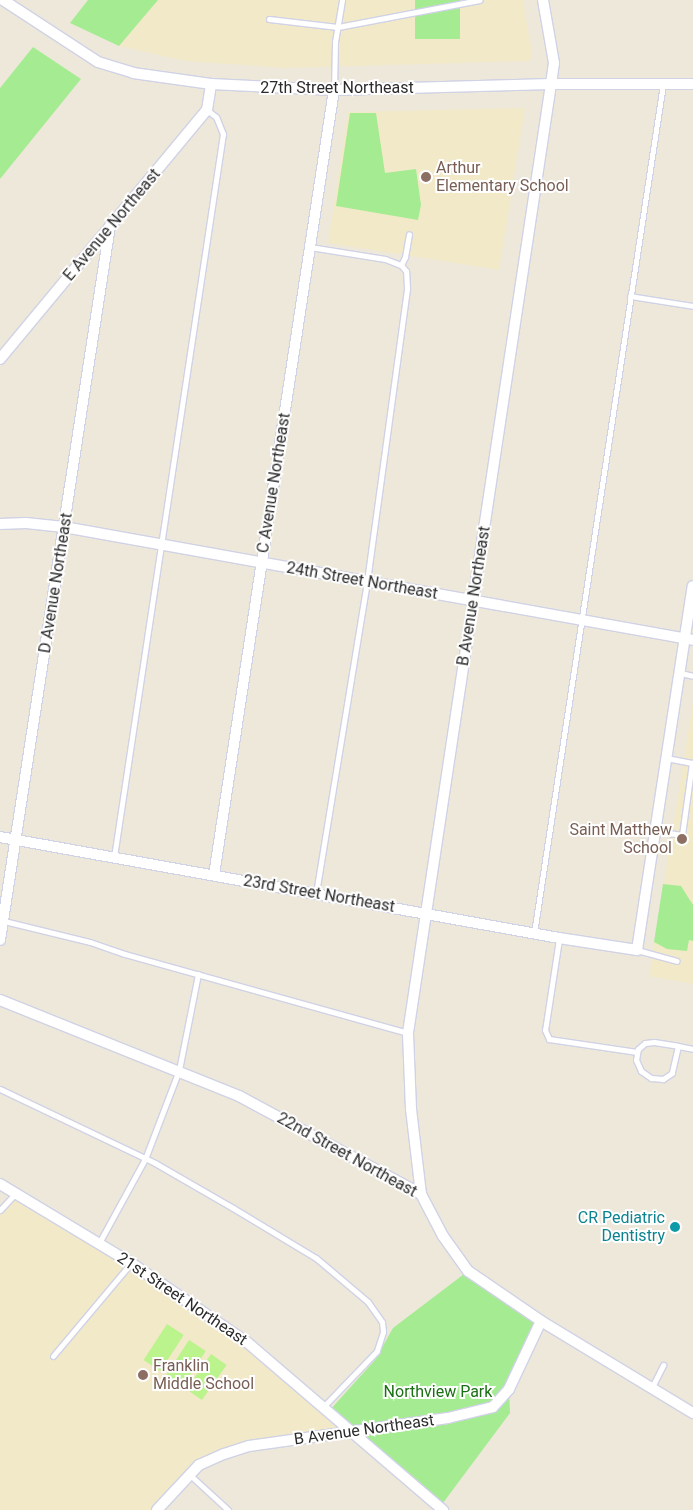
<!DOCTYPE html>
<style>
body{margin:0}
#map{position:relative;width:693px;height:1510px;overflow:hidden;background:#eee8db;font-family:Roboto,sans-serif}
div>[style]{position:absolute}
.education>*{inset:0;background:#f2e9c9}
.green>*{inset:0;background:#a5eb92;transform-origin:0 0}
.pitch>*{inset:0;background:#bbf38c;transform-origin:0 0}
.roads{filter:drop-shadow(1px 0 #d0d2e5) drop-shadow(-1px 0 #d0d2e5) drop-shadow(0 1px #d0d2e5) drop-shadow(0 -1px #d0d2e5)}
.service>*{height:5px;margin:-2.5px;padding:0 2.5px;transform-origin:2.5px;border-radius:2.5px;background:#fff}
.minor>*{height:10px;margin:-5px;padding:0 5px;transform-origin:5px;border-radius:5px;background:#fff}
.dots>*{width:14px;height:14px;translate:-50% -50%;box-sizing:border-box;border:2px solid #fff;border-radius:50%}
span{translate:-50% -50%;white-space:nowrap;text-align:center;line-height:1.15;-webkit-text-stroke:4px #fff;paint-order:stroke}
.street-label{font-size:16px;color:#2b2b2b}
.education-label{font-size:16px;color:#785e54}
.left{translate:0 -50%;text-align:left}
.right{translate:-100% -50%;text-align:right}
.culture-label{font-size:16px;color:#0d838f}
.park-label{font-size:16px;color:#1a7012}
</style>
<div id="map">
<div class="education">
<i style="clip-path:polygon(158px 0,523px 0,532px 53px,530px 61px,287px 68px,185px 61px,119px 46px)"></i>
<i style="clip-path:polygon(525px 108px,499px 270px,328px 243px,348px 112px)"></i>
<i style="clip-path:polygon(693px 703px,693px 984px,649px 976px)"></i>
<i style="clip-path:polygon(11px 1196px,99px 1243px,248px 1343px,351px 1431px,249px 1446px,199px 1465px,157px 1510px,0 1510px,0 1208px)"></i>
</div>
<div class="green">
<i style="clip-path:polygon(88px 0,158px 0,119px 46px,70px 23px)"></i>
<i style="left:415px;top:0;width:45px;height:39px"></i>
<i style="clip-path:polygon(33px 47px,81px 79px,0 179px,0 88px)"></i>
<i style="clip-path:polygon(350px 113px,376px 113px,385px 173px,416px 169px,421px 205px,418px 220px,336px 206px)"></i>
<i style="clip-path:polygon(663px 884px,681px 886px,693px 905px,693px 941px,689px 940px,687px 951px,667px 949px,654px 942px)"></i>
<i style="clip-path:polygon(468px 1271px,541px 1321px,509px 1389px,510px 1413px,440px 1507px,329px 1411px,375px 1360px,393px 1328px)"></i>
</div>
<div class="pitch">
<i style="left:167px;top:1324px;width:20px;height:43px;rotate:33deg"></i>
<i style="left:189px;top:1340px;width:20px;height:42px;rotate:33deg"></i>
<i style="left:211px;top:1354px;width:19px;height:43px;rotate:35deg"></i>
</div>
<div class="roads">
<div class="service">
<i style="left:269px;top:19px;width:69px;rotate:6.6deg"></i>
<i style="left:338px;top:27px;width:144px;rotate:-10.8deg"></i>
<i style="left:334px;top:90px;width:48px;rotate:-88.8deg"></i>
<i style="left:335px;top:42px;width:43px;rotate:-80.5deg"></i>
<i style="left:310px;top:247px;width:76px;rotate:9.1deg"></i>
<i style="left:385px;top:259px;width:17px;rotate:21deg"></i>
<i style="left:401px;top:265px;width:9px;rotate:-63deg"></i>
<i style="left:405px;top:257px;width:23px;rotate:-80deg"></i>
<i style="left:630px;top:296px;width:64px;rotate:9deg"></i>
<i style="left:681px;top:673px;width:12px;rotate:14deg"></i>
<i style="left:656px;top:831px;width:26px;rotate:9deg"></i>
<i style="left:682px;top:835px;width:73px;rotate:-82.1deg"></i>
<i style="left:692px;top:763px;width:25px;rotate:-169deg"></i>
<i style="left:114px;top:857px;width:731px;rotate:-81.43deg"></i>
<i style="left:223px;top:134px;width:18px;rotate:-112deg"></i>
<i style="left:216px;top:117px;width:11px;rotate:-142deg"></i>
<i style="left:316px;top:893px;width:316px;rotate:-80.7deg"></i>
<i style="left:367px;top:581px;width:296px;rotate:-82.2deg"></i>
<i style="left:407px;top:288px;width:17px;rotate:-93deg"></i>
<i style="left:406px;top:271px;width:8px;rotate:-130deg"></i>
<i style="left:4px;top:921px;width:89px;rotate:13.7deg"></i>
<i style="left:90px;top:942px;width:37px;rotate:19deg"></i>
<i style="left:125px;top:954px;width:294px;rotate:15.6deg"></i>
<i style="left:534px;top:933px;width:859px;rotate:-81.36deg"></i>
<i style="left:559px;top:939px;width:92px;rotate:98.7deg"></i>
<i style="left:545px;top:1030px;width:10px;rotate:66deg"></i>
<i style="left:549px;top:1039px;width:89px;rotate:8.4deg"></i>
<i style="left:637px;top:950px;width:41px;rotate:15.4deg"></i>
<i style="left:678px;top:1046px;width:28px;rotate:103deg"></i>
<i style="left:672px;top:1073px;width:11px;rotate:146deg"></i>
<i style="left:663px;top:1079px;width:12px;rotate:-175deg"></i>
<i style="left:651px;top:1078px;width:12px;rotate:-145deg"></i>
<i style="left:641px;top:1071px;width:12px;rotate:-114deg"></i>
<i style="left:636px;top:1060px;width:11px;rotate:-80deg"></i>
<i style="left:638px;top:1049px;width:9px;rotate:-41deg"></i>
<i style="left:645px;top:1043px;width:9px;rotate:-6deg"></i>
<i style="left:654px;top:1042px;width:24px;rotate:9deg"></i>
<i style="left:678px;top:1046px;width:15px;rotate:11deg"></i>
<i style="left:0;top:1089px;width:172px;rotate:25.5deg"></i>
<i style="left:155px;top:1163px;width:90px;rotate:30deg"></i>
<i style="left:233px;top:1208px;width:97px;rotate:31.1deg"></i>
<i style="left:316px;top:1258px;width:68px;rotate:40.2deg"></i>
<i style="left:368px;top:1302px;width:24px;rotate:55deg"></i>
<i style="left:382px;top:1322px;width:10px;rotate:84deg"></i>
<i style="left:383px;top:1332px;width:20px;rotate:108deg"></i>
<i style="left:377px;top:1351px;width:76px;rotate:133.9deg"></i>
<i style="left:0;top:1210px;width:22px;rotate:-47deg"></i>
<i style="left:99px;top:1243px;width:96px;rotate:-61.3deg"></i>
<i style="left:145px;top:1159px;width:95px;rotate:-69.1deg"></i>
<i style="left:179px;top:1070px;width:98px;rotate:-78.8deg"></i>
<i style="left:53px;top:1356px;width:121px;rotate:-50deg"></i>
<i style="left:651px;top:1389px;width:27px;rotate:-63deg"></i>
<i style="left:190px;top:1475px;width:52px;rotate:42.6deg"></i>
</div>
<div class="minor">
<i style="left:3px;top:0;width:113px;rotate:33.1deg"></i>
<i style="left:98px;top:62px;width:37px;rotate:17deg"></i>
<i style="left:133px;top:73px;width:79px;rotate:8deg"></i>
<i style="left:211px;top:84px;width:123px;rotate:2.8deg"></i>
<i style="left:334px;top:90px;width:217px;rotate:-1.6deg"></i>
<i style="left:551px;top:84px;width:142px"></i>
<i style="left:0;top:359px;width:324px;rotate:-50.3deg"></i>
<i style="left:207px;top:110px;width:26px;rotate:-81deg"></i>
<i style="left:0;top:524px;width:26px;rotate:-2deg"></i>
<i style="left:26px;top:523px;width:38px;rotate:6deg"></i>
<i style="left:64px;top:527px;width:639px;rotate:10.18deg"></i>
<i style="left:0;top:837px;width:568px;rotate:10.24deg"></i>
<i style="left:559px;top:938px;width:79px;rotate:8.7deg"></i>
<i style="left:637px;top:950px;width:368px;rotate:-81.3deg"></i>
<i style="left:214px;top:875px;width:794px;rotate:-81.31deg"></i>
<i style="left:0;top:940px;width:722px;rotate:-81.24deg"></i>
<i style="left:0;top:1000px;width:258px;rotate:21.9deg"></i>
<i style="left:239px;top:1096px;width:207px;rotate:28.3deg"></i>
<i style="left:421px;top:1194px;width:47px;rotate:62.4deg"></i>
<i style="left:443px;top:1236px;width:43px;rotate:54.5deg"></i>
<i style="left:468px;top:1271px;width:88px;rotate:34.4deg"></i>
<i style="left:541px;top:1321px;width:178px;rotate:31.2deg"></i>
<i style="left:0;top:1184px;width:153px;rotate:31.1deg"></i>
<i style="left:131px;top:1263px;width:142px;rotate:34.4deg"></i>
<i style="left:248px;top:1343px;width:257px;rotate:40.6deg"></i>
<i style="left:421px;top:1194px;width:86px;rotate:-96.7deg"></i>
<i style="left:411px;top:1109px;width:76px;rotate:-92.3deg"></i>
<i style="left:408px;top:1033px;width:960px;rotate:-81.43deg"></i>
<i style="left:551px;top:84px;width:21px;rotate:-82deg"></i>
<i style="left:554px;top:63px;width:64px;rotate:-99.9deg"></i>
<i style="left:157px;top:1510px;width:62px;rotate:-47deg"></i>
<i style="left:199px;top:1465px;width:27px;rotate:-24deg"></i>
<i style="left:224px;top:1454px;width:26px;rotate:-18deg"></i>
<i style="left:249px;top:1446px;width:201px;rotate:-8deg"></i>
<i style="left:448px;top:1418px;width:46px;rotate:-13.7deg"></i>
<i style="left:493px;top:1407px;width:24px;rotate:-48deg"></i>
<i style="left:509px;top:1389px;width:75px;rotate:-64.8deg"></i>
</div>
</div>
<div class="dots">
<i style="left:426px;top:177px;background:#8d6e63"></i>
<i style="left:682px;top:839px;background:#8d6e63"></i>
<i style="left:675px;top:1227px;background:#0f9aa8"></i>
<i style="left:143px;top:1375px;background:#8d6e63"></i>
</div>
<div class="street-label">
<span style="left:337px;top:88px">27th Street Northeast</span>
<span style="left:112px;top:225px;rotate:-50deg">E Avenue Northeast</span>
<span style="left:274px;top:483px;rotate:-81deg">C Avenue Northeast</span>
<span style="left:362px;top:581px;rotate:10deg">24th Street Northeast</span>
<span style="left:56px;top:583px;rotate:-81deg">D Avenue Northeast</span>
<span style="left:474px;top:596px;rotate:-81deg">B Avenue Northeast</span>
<span style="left:319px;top:894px;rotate:10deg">23rd Street Northeast</span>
<span style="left:347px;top:1155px;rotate:29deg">22nd Street Northeast</span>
<span style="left:182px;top:1299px;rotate:34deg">21st Street Northeast</span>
<span style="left:364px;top:1430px;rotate:-8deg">B Avenue Northeast</span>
</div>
<div class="education-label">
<span class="left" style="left:436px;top:177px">Arthur<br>Elementary School</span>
<span class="right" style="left:672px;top:839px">Saint Matthew<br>School</span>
<span class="left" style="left:153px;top:1375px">Franklin<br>Middle School</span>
</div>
<div class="culture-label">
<span class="right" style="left:665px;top:1227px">CR Pediatric<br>Dentistry</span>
</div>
<div class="park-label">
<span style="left:438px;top:1392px">Northview Park</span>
</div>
</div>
